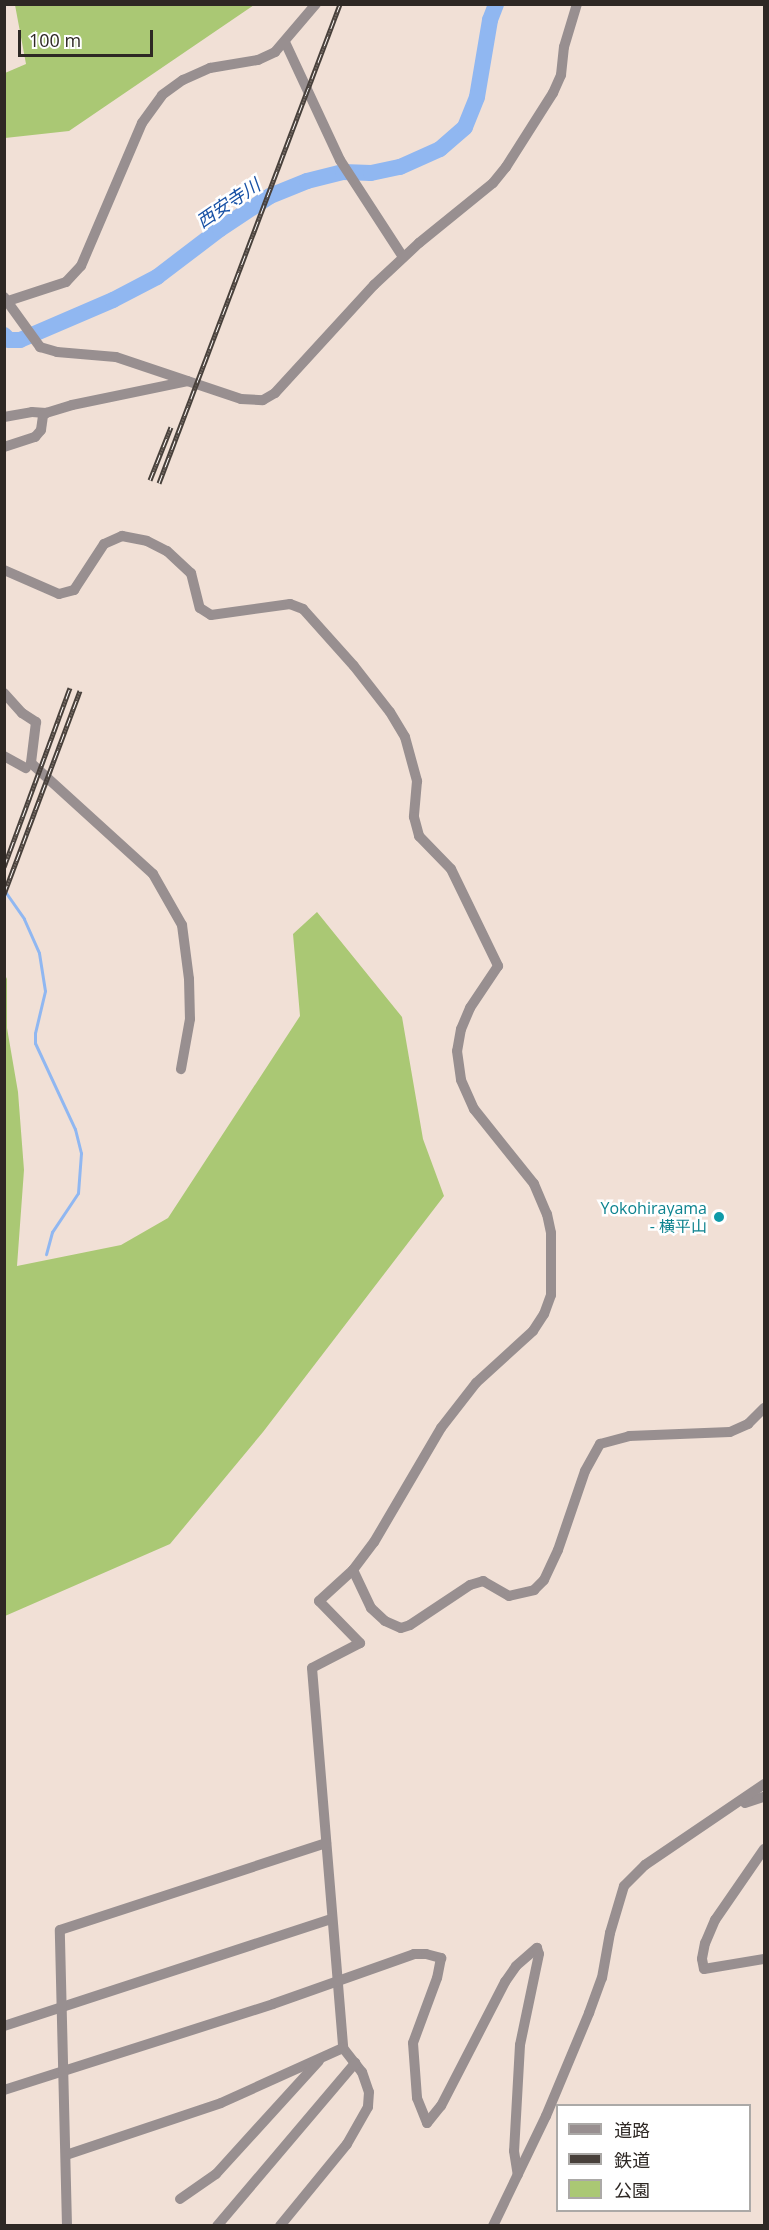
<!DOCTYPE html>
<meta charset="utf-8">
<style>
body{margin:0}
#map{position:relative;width:769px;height:2230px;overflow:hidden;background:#f1e0d6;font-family:"Open Sans","Noto Sans JP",sans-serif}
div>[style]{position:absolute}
.green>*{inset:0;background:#aac874}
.stream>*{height:3px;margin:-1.5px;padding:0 1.5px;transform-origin:1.5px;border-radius:1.5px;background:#90b7f1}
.river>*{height:16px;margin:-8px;padding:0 8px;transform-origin:8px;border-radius:8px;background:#90b7f1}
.street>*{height:10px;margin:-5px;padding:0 5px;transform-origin:5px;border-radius:5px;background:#988f90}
.rail>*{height:5px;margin-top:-2.5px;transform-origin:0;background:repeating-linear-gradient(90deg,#fff 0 9px,#48403b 0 18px);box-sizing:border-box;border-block:2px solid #48403b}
.dots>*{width:16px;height:16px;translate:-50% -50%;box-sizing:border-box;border:3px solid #fff;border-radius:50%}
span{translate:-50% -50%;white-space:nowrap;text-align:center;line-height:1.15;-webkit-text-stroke:5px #fff;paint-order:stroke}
.culture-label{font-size:16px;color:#0d838f}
.right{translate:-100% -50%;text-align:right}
.water-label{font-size:18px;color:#1851a5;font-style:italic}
.frame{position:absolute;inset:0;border:6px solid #2e2824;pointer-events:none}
.legend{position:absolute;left:556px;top:2104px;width:195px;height:108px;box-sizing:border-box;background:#fff;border:2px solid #aba9a7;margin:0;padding:8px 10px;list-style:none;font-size:18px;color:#2e2824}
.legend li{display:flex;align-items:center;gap:12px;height:30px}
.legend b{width:30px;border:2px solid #aba9a7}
.scale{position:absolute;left:18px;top:30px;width:135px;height:27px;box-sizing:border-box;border:3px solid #2e2824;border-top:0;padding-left:8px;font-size:18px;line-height:21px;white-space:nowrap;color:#2e2824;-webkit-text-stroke:4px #fff;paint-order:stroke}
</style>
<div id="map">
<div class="green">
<i style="clip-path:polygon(15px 5px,15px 4px,254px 5px,69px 131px,5px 138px,5px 73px,26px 64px)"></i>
<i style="clip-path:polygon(317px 912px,402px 1017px,423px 1139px,444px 1196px,263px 1432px,170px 1544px,5px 1616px,5px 975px,7px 979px,7px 1028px,18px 1092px,24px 1170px,17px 1266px,121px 1245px,168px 1218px,300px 1016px,293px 934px)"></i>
</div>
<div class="stream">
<i style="left:4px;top:890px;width:35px;rotate:55deg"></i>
<i style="left:24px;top:919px;width:37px;rotate:66deg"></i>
<i style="left:39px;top:953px;width:38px;rotate:81deg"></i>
<i style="left:45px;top:991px;width:43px;rotate:103.4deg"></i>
<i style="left:35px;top:1033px;width:10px;rotate:90deg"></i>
<i style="left:35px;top:1043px;width:95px;rotate:65.1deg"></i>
<i style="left:75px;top:1129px;width:25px;rotate:76deg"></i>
<i style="left:81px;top:1153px;width:40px;rotate:94.3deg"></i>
<i style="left:78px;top:1193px;width:47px;rotate:123.7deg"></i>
<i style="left:52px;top:1232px;width:23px;rotate:105deg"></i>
</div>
<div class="river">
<i style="left:4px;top:335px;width:7px;rotate:45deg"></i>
<i style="left:9px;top:340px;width:11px"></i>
<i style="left:20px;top:340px;width:101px;rotate:-23.3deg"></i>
<i style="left:113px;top:300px;width:50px;rotate:-27.6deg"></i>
<i style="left:157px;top:277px;width:79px;rotate:-37.3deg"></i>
<i style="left:220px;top:229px;width:60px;rotate:-33.4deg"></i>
<i style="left:270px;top:196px;width:40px;rotate:-22deg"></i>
<i style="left:307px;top:181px;width:37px;rotate:-14deg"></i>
<i style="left:343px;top:172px;width:28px;rotate:2deg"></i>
<i style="left:371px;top:173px;width:30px;rotate:-12deg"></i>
<i style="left:400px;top:167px;width:44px;rotate:-24.2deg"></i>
<i style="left:440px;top:149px;width:33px;rotate:-41deg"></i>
<i style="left:465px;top:127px;width:32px;rotate:-68deg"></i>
<i style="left:477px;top:97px;width:78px;rotate:-80.4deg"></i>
<i style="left:490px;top:20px;width:17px;rotate:-69deg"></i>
</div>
<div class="street">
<i style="left:285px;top:42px;width:130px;rotate:65deg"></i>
<i style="left:340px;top:160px;width:116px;rotate:57deg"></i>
<i style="left:4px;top:297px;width:62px;rotate:54.2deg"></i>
<i style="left:40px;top:347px;width:18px;rotate:16deg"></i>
<i style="left:57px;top:352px;width:59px;rotate:4.8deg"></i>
<i style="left:116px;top:357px;width:132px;rotate:18.6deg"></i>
<i style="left:241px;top:399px;width:22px;rotate:3deg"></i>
<i style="left:263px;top:400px;width:14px;rotate:-30deg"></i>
<i style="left:275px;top:393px;width:147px;rotate:-47.5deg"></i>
<i style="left:374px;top:285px;width:62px;rotate:-43deg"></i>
<i style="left:419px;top:243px;width:95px;rotate:-39deg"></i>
<i style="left:493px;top:183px;width:21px;rotate:-51deg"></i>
<i style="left:506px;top:167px;width:88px;rotate:-57.6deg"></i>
<i style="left:553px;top:93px;width:20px;rotate:-66deg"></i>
<i style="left:561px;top:75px;width:28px;rotate:-84deg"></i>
<i style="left:564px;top:47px;width:45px;rotate:-73.2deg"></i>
<i style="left:8px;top:301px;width:61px;rotate:-18.1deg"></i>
<i style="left:66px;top:282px;width:22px;rotate:-47deg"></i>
<i style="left:81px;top:266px;width:155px;rotate:-66.9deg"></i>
<i style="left:142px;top:123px;width:34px;rotate:-54deg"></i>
<i style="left:162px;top:95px;width:26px;rotate:-36deg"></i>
<i style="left:183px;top:80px;width:30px;rotate:-24deg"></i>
<i style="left:210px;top:68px;width:49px;rotate:-9.5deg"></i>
<i style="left:258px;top:60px;width:19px;rotate:-25deg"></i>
<i style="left:275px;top:52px;width:63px;rotate:-49.5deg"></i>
<i style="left:4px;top:417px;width:28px;rotate:-10deg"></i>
<i style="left:32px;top:412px;width:14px;rotate:4deg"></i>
<i style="left:46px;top:413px;width:27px;rotate:-17deg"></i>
<i style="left:72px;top:405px;width:118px;rotate:-11.7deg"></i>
<i style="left:4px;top:447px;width:33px;rotate:-18deg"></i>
<i style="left:35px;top:437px;width:9px;rotate:-49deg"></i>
<i style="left:41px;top:430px;width:15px;rotate:-82deg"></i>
<i style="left:43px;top:415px;width:4px;rotate:-34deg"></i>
<i style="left:4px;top:570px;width:60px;rotate:23.6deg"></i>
<i style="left:59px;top:594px;width:16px;rotate:-15deg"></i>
<i style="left:74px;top:590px;width:55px;rotate:-56.9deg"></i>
<i style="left:104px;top:544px;width:20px;rotate:-24deg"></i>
<i style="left:122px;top:536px;width:25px;rotate:11deg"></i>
<i style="left:147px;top:541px;width:22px;rotate:27deg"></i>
<i style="left:167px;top:551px;width:33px;rotate:43deg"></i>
<i style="left:191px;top:573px;width:36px;rotate:76deg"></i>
<i style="left:200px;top:608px;width:13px;rotate:32deg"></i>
<i style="left:211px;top:615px;width:80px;rotate:-7.9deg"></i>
<i style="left:290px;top:604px;width:14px;rotate:21deg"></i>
<i style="left:303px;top:609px;width:76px;rotate:48.2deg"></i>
<i style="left:354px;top:666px;width:58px;rotate:52deg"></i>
<i style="left:390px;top:712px;width:29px;rotate:59deg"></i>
<i style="left:405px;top:737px;width:46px;rotate:74.7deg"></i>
<i style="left:417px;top:781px;width:36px;rotate:95deg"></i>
<i style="left:414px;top:817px;width:20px;rotate:75deg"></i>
<i style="left:419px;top:836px;width:46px;rotate:45.9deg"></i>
<i style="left:451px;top:869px;width:108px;rotate:64.1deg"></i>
<i style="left:498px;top:966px;width:50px;rotate:123.7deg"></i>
<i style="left:470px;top:1008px;width:23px;rotate:113deg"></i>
<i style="left:461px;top:1029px;width:22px;rotate:100deg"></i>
<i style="left:457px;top:1051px;width:29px;rotate:82deg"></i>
<i style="left:461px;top:1080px;width:32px;rotate:66deg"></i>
<i style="left:474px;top:1109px;width:96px;rotate:51.3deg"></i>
<i style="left:534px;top:1184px;width:33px;rotate:67deg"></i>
<i style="left:547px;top:1214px;width:19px;rotate:78deg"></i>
<i style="left:551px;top:1233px;width:62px;rotate:90deg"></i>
<i style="left:551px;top:1295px;width:20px;rotate:110deg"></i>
<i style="left:544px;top:1314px;width:20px;rotate:123deg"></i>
<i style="left:533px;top:1331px;width:77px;rotate:137.6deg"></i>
<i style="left:476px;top:1383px;width:57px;rotate:127.9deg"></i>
<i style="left:441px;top:1428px;width:132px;rotate:120.4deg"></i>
<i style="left:374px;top:1542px;width:35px;rotate:127deg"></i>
<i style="left:353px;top:1570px;width:46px;rotate:137.6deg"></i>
<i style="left:319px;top:1601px;width:59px;rotate:45.7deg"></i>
<i style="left:360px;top:1643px;width:54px;rotate:152.5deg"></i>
<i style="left:312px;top:1668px;width:381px;rotate:85.3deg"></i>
<i style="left:343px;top:2048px;width:31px;rotate:52deg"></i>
<i style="left:362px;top:2072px;width:21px;rotate:71deg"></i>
<i style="left:369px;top:2092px;width:15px;rotate:94deg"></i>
<i style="left:368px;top:2107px;width:43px;rotate:119.6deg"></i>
<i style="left:347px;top:2144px;width:106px;rotate:129.3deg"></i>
<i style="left:4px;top:693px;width:27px;rotate:48deg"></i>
<i style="left:22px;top:713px;width:17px;rotate:33deg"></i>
<i style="left:36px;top:722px;width:41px;rotate:97deg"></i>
<i style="left:31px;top:763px;width:165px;rotate:42.3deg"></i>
<i style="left:153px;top:874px;width:59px;rotate:60.4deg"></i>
<i style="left:182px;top:925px;width:54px;rotate:82.6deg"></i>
<i style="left:189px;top:979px;width:40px;rotate:88.6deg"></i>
<i style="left:190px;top:1019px;width:51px;rotate:100.2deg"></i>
<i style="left:4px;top:756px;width:25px;rotate:29deg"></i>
<i style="left:353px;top:1570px;width:42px;rotate:64.7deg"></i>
<i style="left:371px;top:1608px;width:19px;rotate:43deg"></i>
<i style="left:385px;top:1621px;width:17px;rotate:24deg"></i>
<i style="left:401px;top:1628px;width:9px;rotate:-18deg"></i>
<i style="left:410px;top:1625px;width:72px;rotate:-33.7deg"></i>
<i style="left:470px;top:1585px;width:14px;rotate:-17deg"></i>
<i style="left:483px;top:1581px;width:30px;rotate:30deg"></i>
<i style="left:509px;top:1596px;width:26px;rotate:-13deg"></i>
<i style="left:534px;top:1590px;width:14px;rotate:-45deg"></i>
<i style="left:544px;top:1580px;width:33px;rotate:-65deg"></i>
<i style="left:558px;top:1550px;width:83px;rotate:-71.1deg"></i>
<i style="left:585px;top:1471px;width:31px;rotate:-61deg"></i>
<i style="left:600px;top:1444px;width:30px;rotate:-15deg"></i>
<i style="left:629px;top:1436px;width:101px;rotate:-2.3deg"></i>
<i style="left:730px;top:1432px;width:20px;rotate:-24deg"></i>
<i style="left:748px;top:1424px;width:23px;rotate:-45deg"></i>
<i style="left:745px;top:1803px;width:20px;rotate:-18deg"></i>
<i style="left:764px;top:1849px;width:86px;rotate:124.6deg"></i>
<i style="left:715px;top:1920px;width:25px;rotate:113deg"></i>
<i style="left:705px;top:1943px;width:16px;rotate:101deg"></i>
<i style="left:702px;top:1959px;width:10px;rotate:79deg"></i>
<i style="left:704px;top:1969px;width:61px;rotate:-9.5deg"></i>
<i style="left:4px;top:2026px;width:345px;rotate:-18.1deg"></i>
<i style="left:4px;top:2090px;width:282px;rotate:-17.7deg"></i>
<i style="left:273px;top:2004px;width:150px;rotate:-19.5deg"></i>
<i style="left:414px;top:1954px;width:12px"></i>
<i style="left:426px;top:1954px;width:16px;rotate:15deg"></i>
<i style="left:441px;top:1958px;width:20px;rotate:101deg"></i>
<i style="left:437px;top:1978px;width:69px;rotate:110.3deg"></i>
<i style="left:413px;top:2043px;width:55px;rotate:85.8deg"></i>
<i style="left:417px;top:2098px;width:27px;rotate:68deg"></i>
<i style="left:427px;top:2123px;width:22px;rotate:-51deg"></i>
<i style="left:441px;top:2106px;width:140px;rotate:-62.7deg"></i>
<i style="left:505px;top:1982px;width:19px;rotate:-55deg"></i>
<i style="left:516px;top:1966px;width:28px;rotate:-41deg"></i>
<i style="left:537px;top:1948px;width:6px;rotate:72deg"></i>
<i style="left:539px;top:1954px;width:93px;rotate:101.8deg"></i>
<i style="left:520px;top:2045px;width:106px;rotate:93.2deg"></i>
<i style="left:514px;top:2151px;width:24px;rotate:81deg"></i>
<i style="left:66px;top:2155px;width:163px;rotate:-18.5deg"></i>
<i style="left:221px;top:2103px;width:134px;rotate:-24.3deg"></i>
<i style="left:180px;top:2199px;width:44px;rotate:-34.8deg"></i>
<i style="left:216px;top:2174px;width:153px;rotate:-47.7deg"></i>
<i style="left:67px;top:2226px;width:296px;rotate:-91.4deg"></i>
<i style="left:60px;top:1930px;width:280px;rotate:-18.1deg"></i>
<i style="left:217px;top:2226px;width:214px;rotate:-49.7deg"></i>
<i style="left:493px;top:2226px;width:122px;rotate:-64.3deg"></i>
<i style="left:546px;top:2116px;width:112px;rotate:-67.3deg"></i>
<i style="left:589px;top:2013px;width:37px;rotate:-70deg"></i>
<i style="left:602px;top:1978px;width:46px;rotate:-79.9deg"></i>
<i style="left:610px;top:1933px;width:49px;rotate:-73.4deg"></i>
<i style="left:624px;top:1886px;width:30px;rotate:-45deg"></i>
<i style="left:645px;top:1865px;width:144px;rotate:-34.2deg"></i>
</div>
<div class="rail">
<i style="left:150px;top:480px;width:57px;rotate:-68.4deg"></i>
<i style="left:159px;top:483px;width:512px;rotate:-69.3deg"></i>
<i style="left:4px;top:867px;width:191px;rotate:-69.8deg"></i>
<i style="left:4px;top:894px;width:217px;rotate:-69.5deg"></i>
</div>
<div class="dots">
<i style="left:719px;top:1217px;background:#0f9aa8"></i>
</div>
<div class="culture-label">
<span class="right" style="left:707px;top:1217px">Yokohirayama<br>- 横平山</span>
</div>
<div class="water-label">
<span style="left:228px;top:203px;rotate:-34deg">西安寺川</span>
</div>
<div class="frame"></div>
<ul class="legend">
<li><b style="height:8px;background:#988f90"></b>道路</li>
<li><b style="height:8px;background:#48403b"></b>鉄道</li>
<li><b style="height:16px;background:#aac874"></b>公園</li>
</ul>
<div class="scale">100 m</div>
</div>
